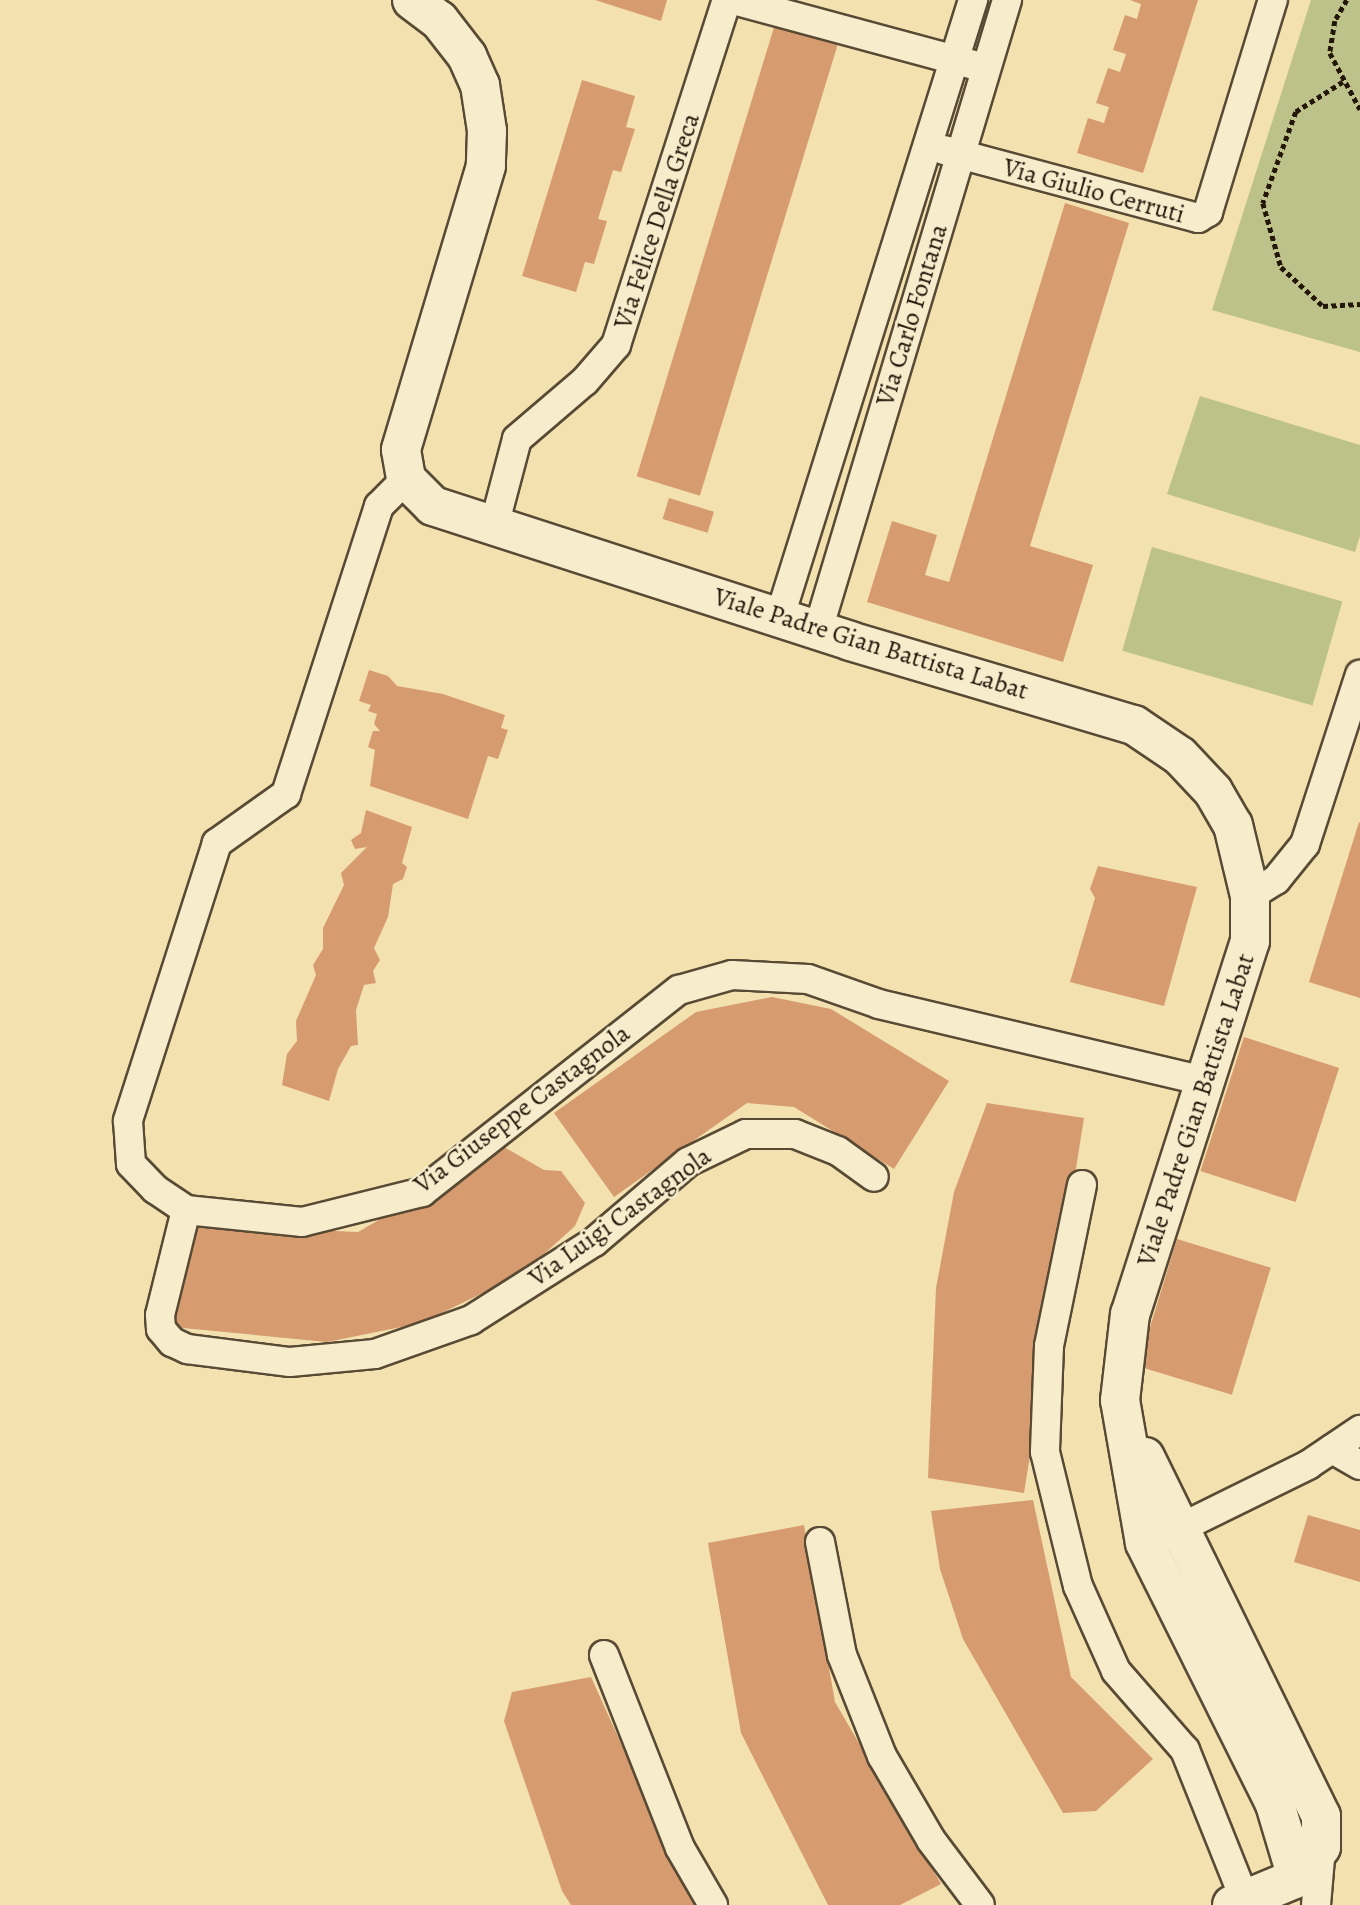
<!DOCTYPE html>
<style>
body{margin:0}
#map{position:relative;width:1360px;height:1905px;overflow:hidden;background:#f3e1b0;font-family:Alegreya,serif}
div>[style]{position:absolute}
.green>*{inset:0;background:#bdc28a;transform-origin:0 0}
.building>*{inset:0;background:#d79b70;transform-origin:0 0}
.path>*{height:4.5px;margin-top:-2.25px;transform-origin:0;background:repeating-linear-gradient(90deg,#24170a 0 5px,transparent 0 8.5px)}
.roads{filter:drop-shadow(2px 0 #584a34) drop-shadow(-2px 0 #584a34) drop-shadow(0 2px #584a34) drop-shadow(0 -2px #584a34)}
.street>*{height:28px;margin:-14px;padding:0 14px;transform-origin:14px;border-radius:14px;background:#f7eccc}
.secondary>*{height:38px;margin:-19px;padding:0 19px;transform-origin:19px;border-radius:19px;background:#f7eccc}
span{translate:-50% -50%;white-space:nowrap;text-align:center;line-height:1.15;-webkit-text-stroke:5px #f7eccc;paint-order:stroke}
.street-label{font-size:26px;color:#24170a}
</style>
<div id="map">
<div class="green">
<i style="clip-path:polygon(1311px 0,1360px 0,1360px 352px,1212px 310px)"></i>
<i style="clip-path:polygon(1200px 396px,1360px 445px,1360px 536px,1355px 552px,1167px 494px)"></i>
<i style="left:1152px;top:547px;width:198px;height:108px;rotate:16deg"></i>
</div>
<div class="building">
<i style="clip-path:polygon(595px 0,667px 0,661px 21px)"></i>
<i style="clip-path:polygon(1130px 0,1198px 0,1143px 173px,1077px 153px,1088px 118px,1104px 123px,1109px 107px,1096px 103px,1108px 68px,1120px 72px,1126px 54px,1113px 50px,1125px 15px,1137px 19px,1141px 4px)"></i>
<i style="left:775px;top:24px;width:66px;height:473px;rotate:17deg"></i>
<i style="clip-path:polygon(582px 80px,635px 96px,626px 127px,635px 129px,621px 172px,613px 170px,598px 219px,607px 221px,594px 264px,585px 262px,576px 292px,522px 276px)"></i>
<i style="clip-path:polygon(1065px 203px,1129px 223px,1030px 546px,1093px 565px,1063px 662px,867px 602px,892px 521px,937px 535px,925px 575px,949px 582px)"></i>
<i style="left:669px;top:498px;width:47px;height:22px;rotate:17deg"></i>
<i style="clip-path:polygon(369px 670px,388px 676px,397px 686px,443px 694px,505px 715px,501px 728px,508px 730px,498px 759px,488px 756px,468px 819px,370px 786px,375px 750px,368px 747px,373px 731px,380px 731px,374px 724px,377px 714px,368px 711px,371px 705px,359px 701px)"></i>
<i style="clip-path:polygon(366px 810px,412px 827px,402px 863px,407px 867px,403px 879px,393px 884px,388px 917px,374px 948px,380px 960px,373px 971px,376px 983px,364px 985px,356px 1010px,358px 1045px,351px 1046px,338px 1069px,329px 1101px,282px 1085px,287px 1054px,297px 1041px,296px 1021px,316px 975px,313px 965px,323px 949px,323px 928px,344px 885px,341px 873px,367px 847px,355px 849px,351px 840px,361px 833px)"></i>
<i style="clip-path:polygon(1359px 822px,1360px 823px,1360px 998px,1309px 982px)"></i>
<i style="clip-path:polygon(1098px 866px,1197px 887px,1164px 1006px,1070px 982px,1095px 898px,1090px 889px)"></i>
<i style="clip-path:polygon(772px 997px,831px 1009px,949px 1081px,894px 1169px,794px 1107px,747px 1103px,614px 1197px,554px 1113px,696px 1012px)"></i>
<i style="left:1244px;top:1037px;width:100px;height:141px;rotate:18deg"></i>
<i style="clip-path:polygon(987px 1103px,1084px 1118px,1024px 1493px,928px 1478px,936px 1288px,954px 1192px)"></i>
<i style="clip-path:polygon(504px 1147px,544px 1170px,561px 1171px,585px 1203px,575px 1226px,522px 1274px,421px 1323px,327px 1342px,162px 1326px,199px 1225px,358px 1232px)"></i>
<i style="left:1177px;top:1239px;width:98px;height:133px;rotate:17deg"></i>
<i style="clip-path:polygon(1033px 1500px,1071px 1677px,1153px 1759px,1096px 1811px,1063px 1813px,963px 1639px,940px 1569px,931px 1511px)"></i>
<i style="clip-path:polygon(1308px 1515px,1360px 1530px,1360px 1582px,1294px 1562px)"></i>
<i style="clip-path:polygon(804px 1525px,835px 1702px,941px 1884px,900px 1905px,828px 1905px,741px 1733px,708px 1543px)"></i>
<i style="clip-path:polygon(591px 1677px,694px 1905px,571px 1905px,562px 1891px,504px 1721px,512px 1692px)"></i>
</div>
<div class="path">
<i style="left:1347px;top:0;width:24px;rotate:120deg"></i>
<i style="left:1335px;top:21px;width:32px;rotate:99deg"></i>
<i style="left:1330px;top:53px;width:64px;rotate:61.8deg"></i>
<i style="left:1343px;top:82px;width:56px;rotate:147.4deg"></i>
<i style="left:1296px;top:112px;width:97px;rotate:109.9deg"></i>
<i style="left:1263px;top:203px;width:66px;rotate:74.3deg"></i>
<i style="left:1281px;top:267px;width:57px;rotate:42.9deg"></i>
<i style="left:1323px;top:306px;width:37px;rotate:-3deg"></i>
</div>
<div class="roads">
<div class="street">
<i style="left:733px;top:0;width:250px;rotate:15.1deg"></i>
<i style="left:944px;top:150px;width:263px;rotate:15deg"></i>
<i style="left:1198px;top:218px;width:12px;rotate:-31deg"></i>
<i style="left:1208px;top:212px;width:222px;rotate:-73deg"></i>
<i style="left:406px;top:479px;width:38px;rotate:135deg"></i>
<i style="left:379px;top:506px;width:303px;rotate:107.9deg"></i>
<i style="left:286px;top:794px;width:85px;rotate:144.6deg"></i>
<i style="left:217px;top:843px;width:292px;rotate:107.8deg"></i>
<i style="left:128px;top:1121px;width:43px;rotate:86deg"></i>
<i style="left:131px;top:1164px;width:35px;rotate:46deg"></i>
<i style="left:155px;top:1189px;width:37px;rotate:34deg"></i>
<i style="left:186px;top:1210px;width:117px;rotate:5.9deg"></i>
<i style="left:302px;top:1222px;width:124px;rotate:-14deg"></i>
<i style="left:422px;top:1192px;width:327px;rotate:-38.2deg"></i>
<i style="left:679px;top:990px;width:55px;rotate:-15.8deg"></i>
<i style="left:732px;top:975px;width:76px;rotate:3deg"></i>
<i style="left:808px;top:979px;width:75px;rotate:19.4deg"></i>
<i style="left:879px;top:1004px;width:336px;rotate:13.3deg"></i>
<i style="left:494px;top:526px;width:90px;rotate:-75.2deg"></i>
<i style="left:517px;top:439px;width:89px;rotate:-40.5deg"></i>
<i style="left:585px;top:381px;width:48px;rotate:-49.3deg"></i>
<i style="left:616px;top:345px;width:362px;rotate:-72.2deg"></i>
<i style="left:780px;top:616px;width:646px;rotate:-72.6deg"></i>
<i style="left:818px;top:630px;width:658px;rotate:-73.3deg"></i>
<i style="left:1250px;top:896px;width:31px;rotate:-32deg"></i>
<i style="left:1276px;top:880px;width:46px;rotate:-51.1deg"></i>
<i style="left:1305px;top:844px;width:178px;rotate:-72deg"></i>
<i style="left:1082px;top:1185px;width:164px;rotate:101.6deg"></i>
<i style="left:1049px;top:1346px;width:106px;rotate:92.2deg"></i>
<i style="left:1045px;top:1452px;width:138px;rotate:76.2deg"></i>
<i style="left:1078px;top:1586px;width:93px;rotate:65.9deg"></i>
<i style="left:1116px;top:1671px;width:105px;rotate:48.9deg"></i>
<i style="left:1185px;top:1750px;width:162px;rotate:68.2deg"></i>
<i style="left:186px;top:1210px;width:108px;rotate:103.9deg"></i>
<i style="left:160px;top:1315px;width:14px;rotate:86deg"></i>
<i style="left:161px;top:1329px;width:17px;rotate:50deg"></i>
<i style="left:172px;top:1342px;width:17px;rotate:25deg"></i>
<i style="left:187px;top:1349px;width:104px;rotate:7.2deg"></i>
<i style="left:290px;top:1362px;width:85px;rotate:-5.4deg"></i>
<i style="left:375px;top:1354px;width:102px;rotate:-19.5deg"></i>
<i style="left:471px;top:1320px;width:146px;rotate:-32.4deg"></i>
<i style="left:594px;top:1242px;width:123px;rotate:-40.4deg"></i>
<i style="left:688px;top:1162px;width:64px;rotate:-25.8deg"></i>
<i style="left:746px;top:1134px;width:49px"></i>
<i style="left:795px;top:1134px;width:46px;rotate:21.6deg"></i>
<i style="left:838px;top:1151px;width:44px;rotate:35.8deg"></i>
<i style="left:1332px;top:1449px;width:32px;rotate:30deg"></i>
<i style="left:1164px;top:1536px;width:161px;rotate:-26.2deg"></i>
<i style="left:1308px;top:1465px;width:63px;rotate:-33.9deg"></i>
<i style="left:820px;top:1542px;width:115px;rotate:79deg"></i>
<i style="left:842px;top:1655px;width:109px;rotate:68.4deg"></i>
<i style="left:882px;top:1756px;width:97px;rotate:59.7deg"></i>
<i style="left:931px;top:1840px;width:81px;rotate:53deg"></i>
<i style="left:604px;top:1655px;width:207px;rotate:68.5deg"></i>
<i style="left:680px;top:1848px;width:66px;rotate:59.9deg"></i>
<i style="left:1316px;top:1905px;width:58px;rotate:-85.1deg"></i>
</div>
<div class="secondary">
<i style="left:412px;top:0;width:34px;rotate:37deg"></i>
<i style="left:439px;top:20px;width:46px;rotate:52.1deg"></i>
<i style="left:467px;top:56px;width:32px;rotate:66deg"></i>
<i style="left:480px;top:85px;width:47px;rotate:81.3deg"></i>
<i style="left:487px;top:131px;width:35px;rotate:92deg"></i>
<i style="left:486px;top:166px;width:296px;rotate:106.7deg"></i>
<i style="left:401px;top:450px;width:29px;rotate:80deg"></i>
<i style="left:406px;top:479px;width:38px;rotate:45deg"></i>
<i style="left:433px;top:506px;width:438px;rotate:17.9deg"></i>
<i style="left:850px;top:641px;width:296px;rotate:16.5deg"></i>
<i style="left:1134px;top:725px;width:55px;rotate:34deg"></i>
<i style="left:1180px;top:756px;width:48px;rotate:46.7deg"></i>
<i style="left:1213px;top:791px;width:39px;rotate:60deg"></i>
<i style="left:1233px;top:825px;width:73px;rotate:76.5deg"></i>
<i style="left:1250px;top:896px;width:45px;rotate:90deg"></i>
<i style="left:1250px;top:941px;width:392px;rotate:107.8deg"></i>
<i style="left:1130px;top:1314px;width:87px;rotate:96.6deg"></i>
<i style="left:1120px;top:1400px;width:145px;rotate:80.1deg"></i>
<i style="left:1145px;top:1543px;width:292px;rotate:63.5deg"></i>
<i style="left:1275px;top:1804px;width:77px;rotate:73.4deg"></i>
<i style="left:1145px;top:1457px;width:400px;rotate:63.9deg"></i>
<i style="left:1321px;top:1816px;width:31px;rotate:90deg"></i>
<i style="left:1321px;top:1847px;width:39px;rotate:128deg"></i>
<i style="left:1232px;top:1905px;width:70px;rotate:-22.6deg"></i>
</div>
</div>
<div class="street-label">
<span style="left:1094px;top:191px;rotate:15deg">Via Giulio Cerruti</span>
<span style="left:657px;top:221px;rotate:-72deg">Via Felice Della Greca</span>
<span style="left:912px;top:315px;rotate:-73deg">Via Carlo Fontana</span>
<span style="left:871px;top:644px;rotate:17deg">Viale Padre Gian Battista Labat</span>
<span style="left:522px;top:1109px;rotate:-37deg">Via Giuseppe Castagnola</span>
<span style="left:1196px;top:1110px;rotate:-72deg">Viale Padre Gian Battista Labat</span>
<span style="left:620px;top:1217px;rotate:-36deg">Via Luigi Castagnola</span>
</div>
</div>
